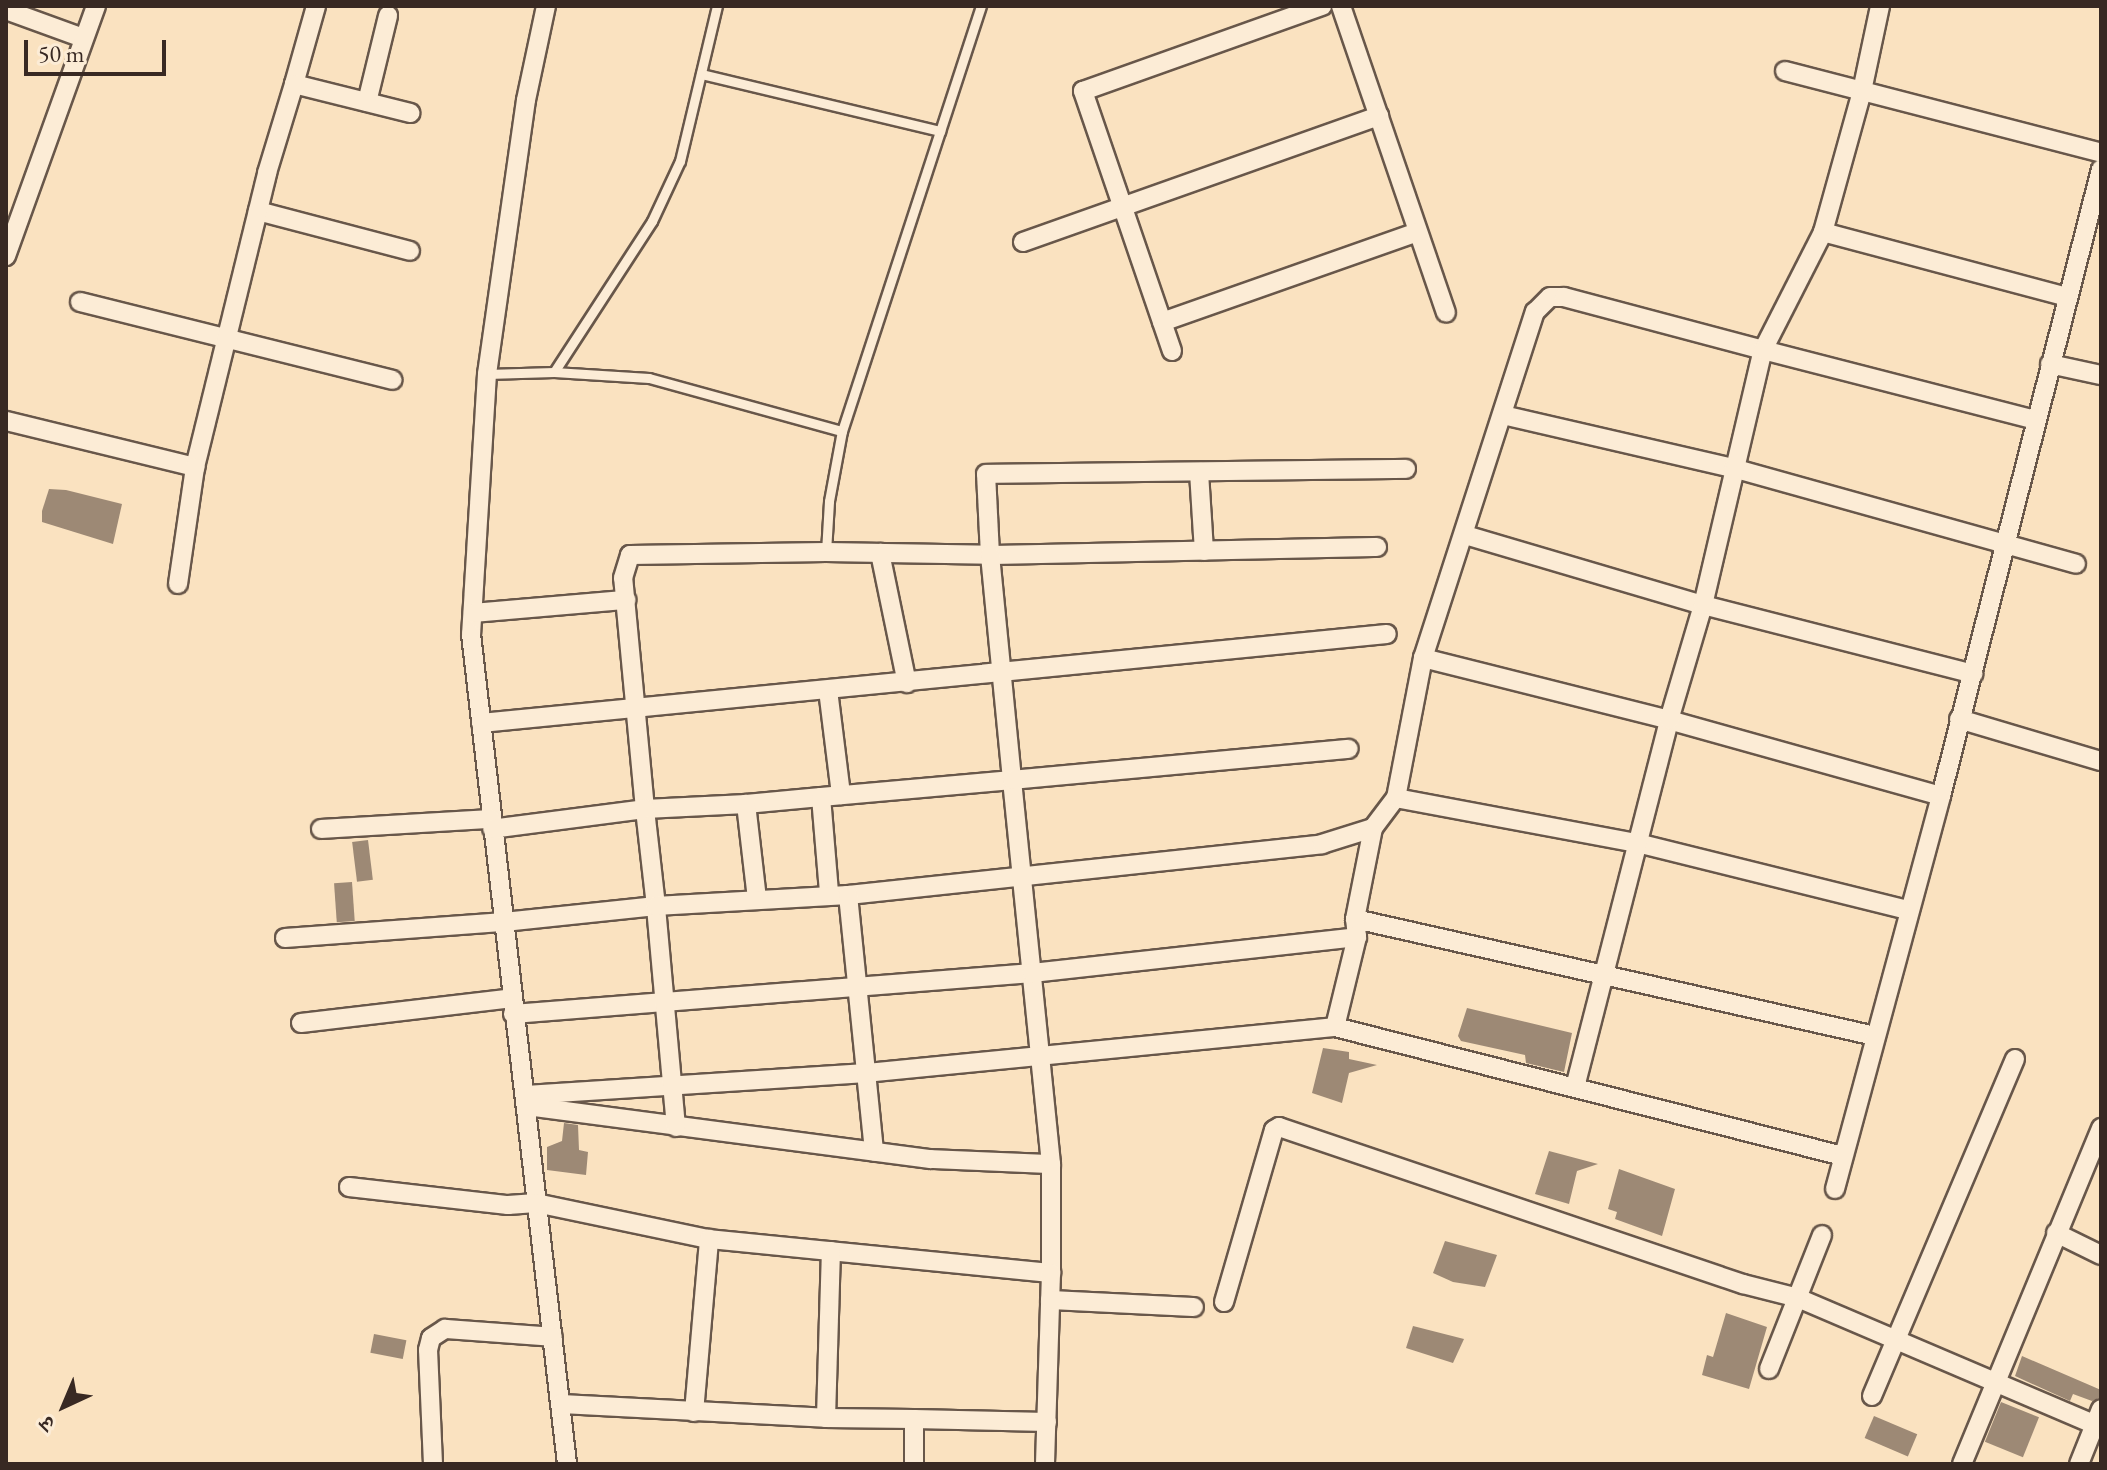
<!DOCTYPE html>
<meta charset="utf-8">
<style>
body{margin:0}
#map{position:relative;width:2107px;height:1470px;overflow:hidden;background:#fae2c0;font-family:"EB Garamond","Noto Serif Devanagari",serif}
div>[style]{position:absolute}
.building>*{inset:0;background:#9d8975;transform-origin:0 0}
.roads{filter:drop-shadow(2px 0 #68574a) drop-shadow(-2px 0 #68574a) drop-shadow(0 2px #68574a) drop-shadow(0 -2px #68574a)}
.lane>*{height:9px;margin:-4.5px;padding:0 4.5px;transform-origin:4.5px;border-radius:4.5px;background:#fcecd6}
.street>*{height:18px;margin:-9px;padding:0 9px;transform-origin:9px;border-radius:9px;background:#fcecd6}
span{translate:-50% -50%;white-space:nowrap;text-align:center;line-height:1.15;-webkit-text-stroke:7px #fcecd6;paint-order:stroke}
.frame{position:absolute;inset:0;border:8px solid #382923;pointer-events:none}
.north{position:absolute;left:24px;top:1366px;width:80px;height:80px;-webkit-text-stroke:6px #fcecd6;paint-order:stroke;rotate:224deg;font-size:22px;font-weight:700;line-height:32px;text-align:center;color:#382923}
.north::after{content:'';display:block;margin:auto;width:28px;height:36px;background:#382923;clip-path:polygon(50% 0,100% 100%,50% 72%,0 100%)}
.scale{position:absolute;left:24px;top:40px;width:142px;height:36px;box-sizing:border-box;border:4px solid #382923;border-top:0;padding-left:10px;font-size:24px;line-height:28px;white-space:nowrap;color:#382923;-webkit-text-stroke:6px #fcecd6;paint-order:stroke}
</style>
<div id="map">
<div class="building">
<i style="clip-path:polygon(49px 489px,66px 490px,122px 504px,113px 544px,42px 522px,42px 511px)"></i>
<i style="left:368px;top:840px;width:40px;height:16px;rotate:83deg"></i>
<i style="left:352px;top:882px;width:39px;height:18px;rotate:86deg"></i>
<i style="clip-path:polygon(1467px 1008px,1572px 1033px,1564px 1072px,1526px 1063px,1525px 1055px,1461px 1041px,1458px 1036px)"></i>
<i style="clip-path:polygon(1323px 1048px,1349px 1052px,1349px 1059px,1377px 1065px,1349px 1073px,1342px 1103px,1312px 1093px)"></i>
<i style="clip-path:polygon(564px 1123px,578px 1125px,579px 1150px,588px 1152px,586px 1175px,547px 1170px,547px 1147px,562px 1141px)"></i>
<i style="clip-path:polygon(1549px 1151px,1598px 1164px,1577px 1171px,1569px 1204px,1535px 1194px)"></i>
<i style="clip-path:polygon(1619px 1169px,1675px 1189px,1662px 1236px,1615px 1219px,1617px 1212px,1608px 1209px)"></i>
<i style="clip-path:polygon(1445px 1241px,1497px 1255px,1485px 1287px,1453px 1282px,1433px 1273px)"></i>
<i style="clip-path:polygon(1726px 1313px,1767px 1327px,1749px 1389px,1702px 1375px,1707px 1355px,1713px 1357px)"></i>
<i style="clip-path:polygon(1413px 1326px,1464px 1339px,1453px 1363px,1406px 1348px)"></i>
<i style="left:374px;top:1334px;width:33px;height:19px;rotate:11deg"></i>
<i style="clip-path:polygon(2022px 1356px,2101px 1390px,2101px 1397px,2092px 1401px,2073px 1394px,2070px 1401px,2015px 1376px)"></i>
<i style="left:2001px;top:1402px;width:41px;height:43px;rotate:22deg"></i>
<i style="left:1874px;top:1416px;width:47px;height:24px;rotate:23deg"></i>
</div>
<div class="roads">
<div class="lane">
<i style="left:701px;top:74px;width:246px;rotate:13.4deg"></i>
<i style="left:554px;top:372px;width:180px;rotate:-57deg"></i>
<i style="left:652px;top:221px;width:66px;rotate:-65deg"></i>
<i style="left:680px;top:161px;width:159px;rotate:-76.6deg"></i>
<i style="left:487px;top:374px;width:67px;rotate:-1.7deg"></i>
<i style="left:554px;top:372px;width:95px;rotate:3.6deg"></i>
<i style="left:649px;top:378px;width:200px;rotate:15.4deg"></i>
<i style="left:826px;top:552px;width:51px;rotate:-86.6deg"></i>
<i style="left:829px;top:501px;width:71px;rotate:-79.5deg"></i>
<i style="left:842px;top:431px;width:447px;rotate:-71.9deg"></i>
</div>
<div class="street">
<i style="left:546px;top:6px;width:96px;rotate:102deg"></i>
<i style="left:526px;top:100px;width:277px;rotate:98.1deg"></i>
<i style="left:487px;top:374px;width:260px;rotate:93.5deg"></i>
<i style="left:471px;top:634px;width:836px;rotate:83.4deg"></i>
<i style="left:1341px;top:6px;width:324px;rotate:71.1deg"></i>
<i style="left:6px;top:10px;width:82px;rotate:20deg"></i>
<i style="left:1785px;top:71px;width:326px;rotate:14.5deg"></i>
<i style="left:294px;top:84px;width:81px;rotate:-74.2deg"></i>
<i style="left:367px;top:102px;width:89px;rotate:-76.3deg"></i>
<i style="left:258px;top:211px;width:157px;rotate:14.7deg"></i>
<i style="left:1823px;top:232px;width:253px;rotate:14.9deg"></i>
<i style="left:1023px;top:242px;width:378px;rotate:-19.5deg"></i>
<i style="left:6px;top:256px;width:266px;rotate:-70.2deg"></i>
<i style="left:80px;top:302px;width:322px;rotate:14deg"></i>
<i style="left:1162px;top:322px;width:271px;rotate:-19.4deg"></i>
<i style="left:1172px;top:351px;width:275px;rotate:-108.9deg"></i>
<i style="left:1083px;top:91px;width:254px;rotate:-19.6deg"></i>
<i style="left:2050px;top:364px;width:52px;rotate:12.2deg"></i>
<i style="left:1503px;top:415px;width:236px;rotate:13deg"></i>
<i style="left:1733px;top:468px;width:356px;rotate:15.6deg"></i>
<i style="left:6px;top:421px;width:195px;rotate:13.7deg"></i>
<i style="left:195px;top:467px;width:303px;rotate:-76.2deg"></i>
<i style="left:267px;top:173px;width:93px;rotate:-73.1deg"></i>
<i style="left:294px;top:84px;width:120px;rotate:14deg"></i>
<i style="left:1199px;top:472px;width:79px;rotate:86.4deg"></i>
<i style="left:1465px;top:535px;width:248px;rotate:16.4deg"></i>
<i style="left:1703px;top:605px;width:279px;rotate:14.3deg"></i>
<i style="left:1377px;top:547px;width:387px;rotate:178.8deg"></i>
<i style="left:990px;top:555px;width:81px;rotate:-92.8deg"></i>
<i style="left:986px;top:474px;width:420px;rotate:-0.7deg"></i>
<i style="left:880px;top:553px;width:133px;rotate:78.3deg"></i>
<i style="left:178px;top:584px;width:118px;rotate:-81.7deg"></i>
<i style="left:473px;top:613px;width:154px;rotate:-4.9deg"></i>
<i style="left:1423px;top:658px;width:254px;rotate:14.1deg"></i>
<i style="left:1669px;top:720px;width:282px;rotate:15.6deg"></i>
<i style="left:828px;top:690px;width:106px;rotate:82.9deg"></i>
<i style="left:1959px;top:719px;width:148px;rotate:16.5deg"></i>
<i style="left:481px;top:723px;width:910px;rotate:-5.61deg"></i>
<i style="left:821px;top:797px;width:192px;rotate:-5.1deg"></i>
<i style="left:1012px;top:780px;width:386px;rotate:84.2deg"></i>
<i style="left:1396px;top:798px;width:245px;rotate:10.6deg"></i>
<i style="left:1637px;top:843px;width:279px;rotate:13.9deg"></i>
<i style="left:746px;top:804px;width:75px;rotate:-5.3deg"></i>
<i style="left:821px;top:797px;width:96px;rotate:85.2deg"></i>
<i style="left:321px;top:829px;width:170px;rotate:-3.4deg"></i>
<i style="left:848px;top:895px;width:477px;rotate:-6.1deg"></i>
<i style="left:1322px;top:844px;width:53px;rotate:-17.4deg"></i>
<i style="left:757px;top:899px;width:96px;rotate:-96.6deg"></i>
<i style="left:746px;top:804px;width:101px;rotate:177.2deg"></i>
<i style="left:645px;top:809px;width:232px;rotate:-95.4deg"></i>
<i style="left:623px;top:578px;width:24px;rotate:-73deg"></i>
<i style="left:630px;top:555px;width:196px;rotate:-0.9deg"></i>
<i style="left:826px;top:552px;width:164px;rotate:1deg"></i>
<i style="left:990px;top:555px;width:226px;rotate:84.4deg"></i>
<i style="left:1012px;top:780px;width:338px;rotate:-5.3deg"></i>
<i style="left:1355px;top:919px;width:533px;rotate:12.68deg"></i>
<i style="left:285px;top:938px;width:220px;rotate:-4.2deg"></i>
<i style="left:504px;top:922px;width:153px;rotate:-6deg"></i>
<i style="left:656px;top:906px;width:98px;rotate:-96.5deg"></i>
<i style="left:645px;top:809px;width:154px;rotate:172.6deg"></i>
<i style="left:513px;top:1014px;width:521px;rotate:-4.52deg"></i>
<i style="left:1032px;top:973px;width:327px;rotate:-6.3deg"></i>
<i style="left:301px;top:1023px;width:213px;rotate:-6.7deg"></i>
<i style="left:1335px;top:1027px;width:93px;rotate:-76.3deg"></i>
<i style="left:1357px;top:937px;width:18px;rotate:-96deg"></i>
<i style="left:1355px;top:919px;width:93px;rotate:-78.8deg"></i>
<i style="left:1373px;top:828px;width:38px;rotate:-53deg"></i>
<i style="left:1396px;top:798px;width:143px;rotate:-79.1deg"></i>
<i style="left:1423px;top:658px;width:364px;rotate:-72.1deg"></i>
<i style="left:1535px;top:312px;width:21px;rotate:-45deg"></i>
<i style="left:1550px;top:297px;width:14px"></i>
<i style="left:1564px;top:297px;width:206px;rotate:14.9deg"></i>
<i style="left:1763px;top:350px;width:132px;rotate:-63deg"></i>
<i style="left:1823px;top:232px;width:146px;rotate:-74.5deg"></i>
<i style="left:1862px;top:91px;width:87px;rotate:-78deg"></i>
<i style="left:1575px;top:1087px;width:379px;rotate:-75.6deg"></i>
<i style="left:1669px;top:720px;width:120px;rotate:-73.5deg"></i>
<i style="left:1703px;top:605px;width:262px;rotate:-76.8deg"></i>
<i style="left:1763px;top:350px;width:281px;rotate:14.4deg"></i>
<i style="left:526px;top:1095px;width:341px;rotate:-3.7deg"></i>
<i style="left:866px;top:1073px;width:471px;rotate:-5.6deg"></i>
<i style="left:1335px;top:1027px;width:524px;rotate:14.25deg"></i>
<i style="left:527px;top:1106px;width:407px;rotate:7.5deg"></i>
<i style="left:931px;top:1159px;width:120px;rotate:2.4deg"></i>
<i style="left:1051px;top:1164px;width:109px;rotate:90deg"></i>
<i style="left:676px;top:1127px;width:222px;rotate:-95.2deg"></i>
<i style="left:656px;top:906px;width:192px;rotate:-3.3deg"></i>
<i style="left:848px;top:895px;width:258px;rotate:84.2deg"></i>
<i style="left:349px;top:1187px;width:160px;rotate:6.5deg"></i>
<i style="left:508px;top:1205px;width:28px;rotate:-4deg"></i>
<i style="left:536px;top:1203px;width:177px;rotate:11.8deg"></i>
<i style="left:709px;top:1239px;width:344px;rotate:5.7deg"></i>
<i style="left:1051px;top:1273px;width:191px;rotate:91.8deg"></i>
<i style="left:1835px;top:1189px;width:407px;rotate:-74.9deg"></i>
<i style="left:1941px;top:796px;width:647px;rotate:-75.68deg"></i>
<i style="left:2056px;top:1233px;width:50px;rotate:26.1deg"></i>
<i style="left:1050px;top:1300px;width:144px;rotate:2.8deg"></i>
<i style="left:1224px;top:1302px;width:179px;rotate:-73.8deg"></i>
<i style="left:1274px;top:1130px;width:6px;rotate:-31deg"></i>
<i style="left:1279px;top:1127px;width:490px;rotate:18.7deg"></i>
<i style="left:1743px;top:1284px;width:57px;rotate:14.3deg"></i>
<i style="left:1798px;top:1298px;width:329px;rotate:23.1deg"></i>
<i style="left:1769px;top:1369px;width:144px;rotate:-68.4deg"></i>
<i style="left:1872px;top:1396px;width:366px;rotate:-67deg"></i>
<i style="left:561px;top:1404px;width:265px;rotate:3deg"></i>
<i style="left:826px;top:1418px;width:167px;rotate:-88.3deg"></i>
<i style="left:694px;top:1412px;width:174px;rotate:-85deg"></i>
<i style="left:826px;top:1418px;width:88px;rotate:0.7deg"></i>
<i style="left:433px;top:1464px;width:114px;rotate:-92.5deg"></i>
<i style="left:428px;top:1350px;width:12px;rotate:-76deg"></i>
<i style="left:431px;top:1338px;width:17px;rotate:-33deg"></i>
<i style="left:445px;top:1329px;width:108px;rotate:4.2deg"></i>
<i style="left:914px;top:1464px;width:45px;rotate:-90deg"></i>
<i style="left:914px;top:1419px;width:133px;rotate:1.3deg"></i>
<i style="left:1962px;top:1464px;width:364px;rotate:-67.5deg"></i>
<i style="left:2079px;top:1464px;width:59px;rotate:-68.2deg"></i>
</div>
</div>
<div class="frame"></div>
<div class="north">उ</div>
<div class="scale">50 m</div>
</div>
